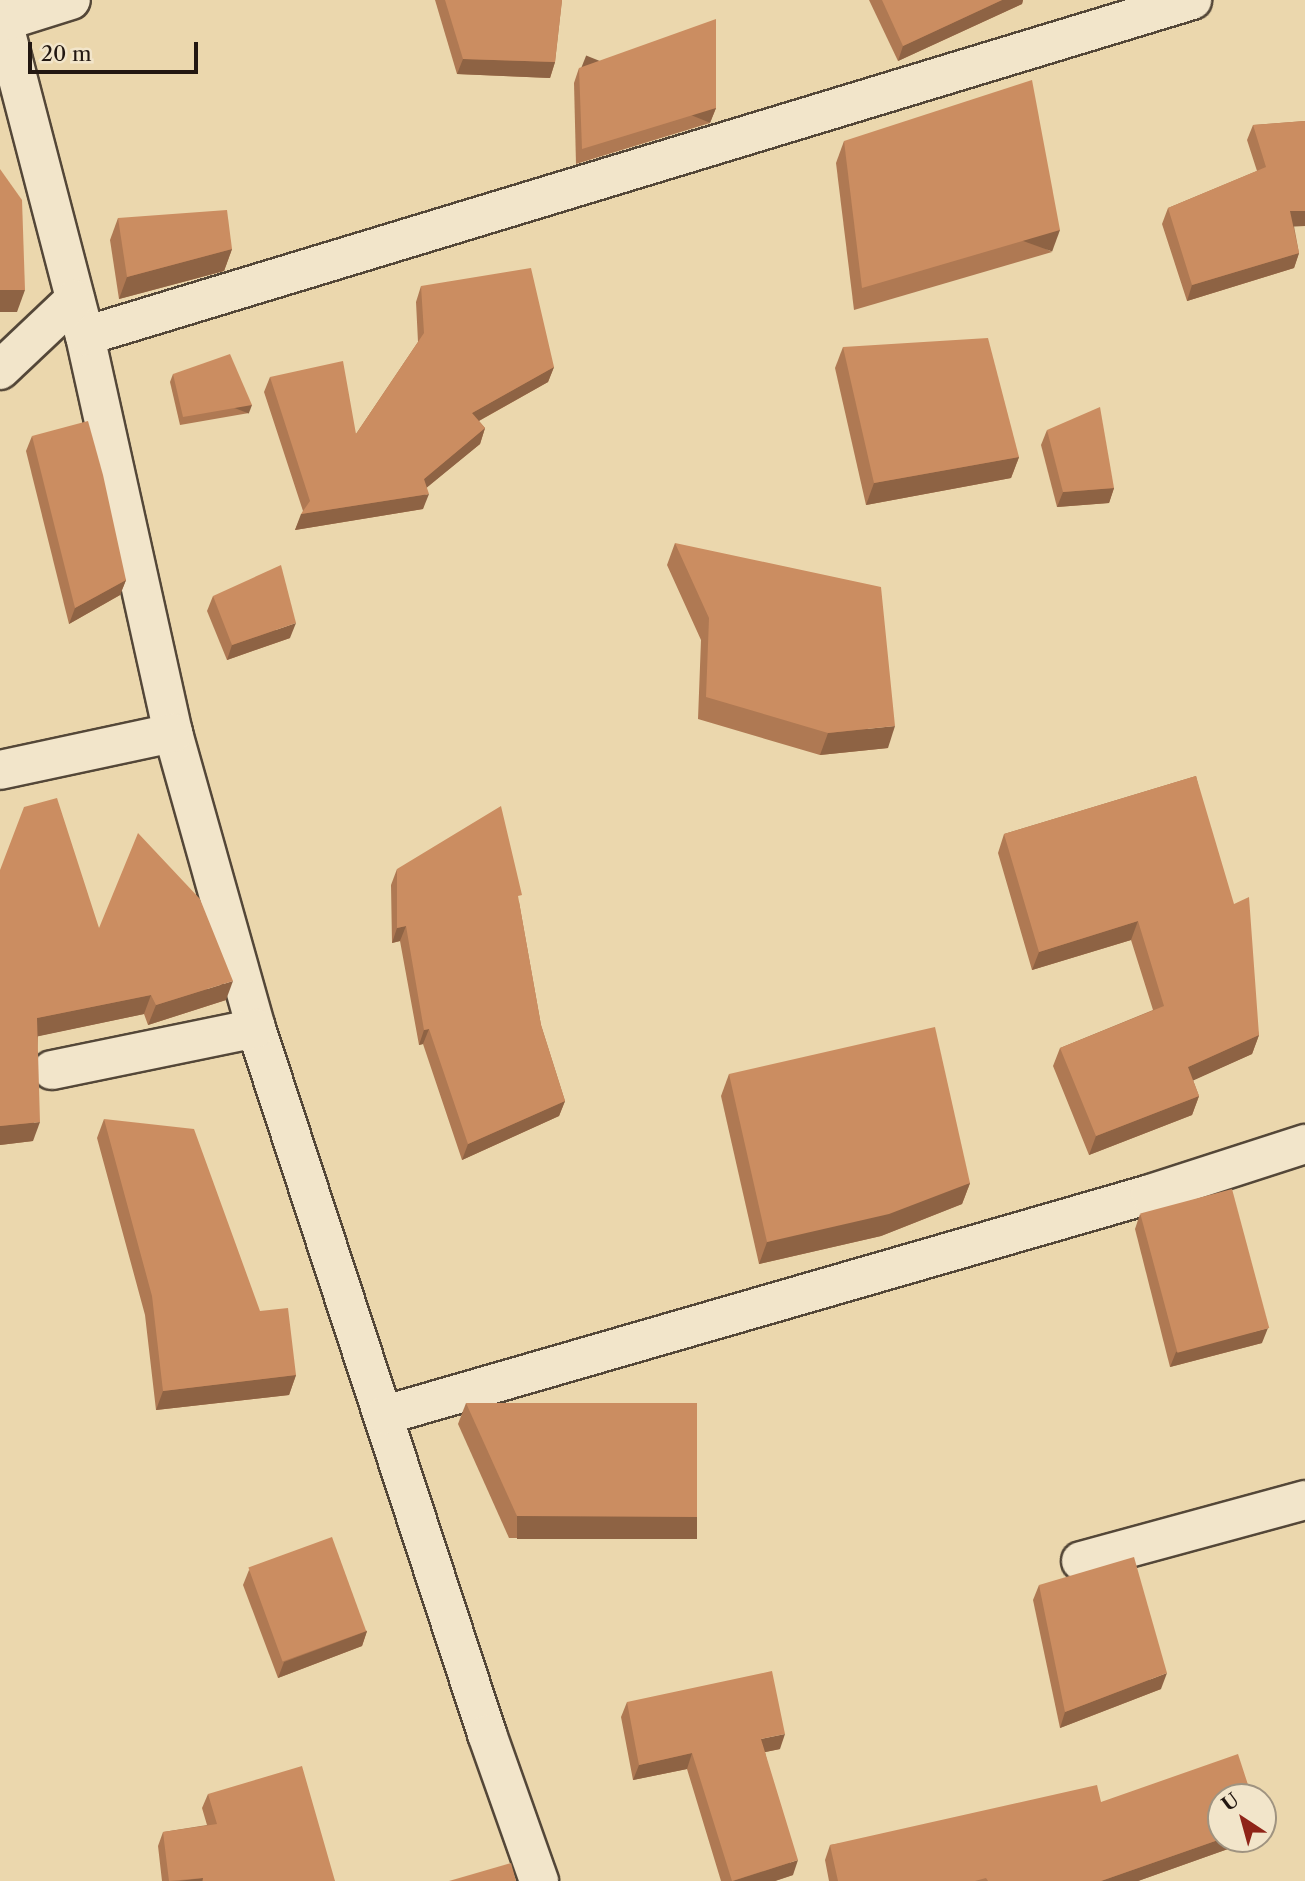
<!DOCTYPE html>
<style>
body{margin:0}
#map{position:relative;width:1305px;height:1881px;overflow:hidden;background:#ebd7ad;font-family:"Libre Caslon Text",serif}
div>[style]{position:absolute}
.roads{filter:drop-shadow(2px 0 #544738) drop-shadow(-2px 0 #544738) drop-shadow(0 2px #544738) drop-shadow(0 -2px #544738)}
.minor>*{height:38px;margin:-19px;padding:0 19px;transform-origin:19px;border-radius:19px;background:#f2e5ca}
.wall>*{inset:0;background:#af7953}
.shaded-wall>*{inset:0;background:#8e6344;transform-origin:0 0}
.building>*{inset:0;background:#cb8d61;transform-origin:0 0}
span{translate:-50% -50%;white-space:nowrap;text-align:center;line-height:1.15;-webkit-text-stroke:5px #f2e5ca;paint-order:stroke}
.north{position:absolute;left:1207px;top:1783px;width:70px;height:70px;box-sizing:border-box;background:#f2e5ca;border:2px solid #9f9380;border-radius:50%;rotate:324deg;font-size:19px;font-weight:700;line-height:28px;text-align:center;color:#221711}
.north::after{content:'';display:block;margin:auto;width:24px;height:32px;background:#8f2418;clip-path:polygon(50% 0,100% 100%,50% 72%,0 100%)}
.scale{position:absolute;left:28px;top:42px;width:170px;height:32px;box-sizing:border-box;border:4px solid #221711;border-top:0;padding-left:9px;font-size:21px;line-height:24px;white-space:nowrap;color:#221711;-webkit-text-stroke:5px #f2e5ca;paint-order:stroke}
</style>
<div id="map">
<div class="roads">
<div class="minor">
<i style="left:0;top:10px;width:337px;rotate:75.4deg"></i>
<i style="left:85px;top:336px;width:407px;rotate:77.5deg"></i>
<i style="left:173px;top:733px;width:306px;rotate:74.3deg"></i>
<i style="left:256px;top:1028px;width:743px;rotate:71.88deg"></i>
<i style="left:487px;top:1734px;width:156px;rotate:70.5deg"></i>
<i style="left:4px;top:21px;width:70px;rotate:-17.4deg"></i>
<i style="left:85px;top:336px;width:1157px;rotate:-16.88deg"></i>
<i style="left:0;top:370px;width:103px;rotate:-43.4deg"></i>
<i style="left:0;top:770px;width:177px;rotate:-12.1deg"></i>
<i style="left:52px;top:1070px;width:208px;rotate:-11.6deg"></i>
<i style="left:385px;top:1415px;width:796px;rotate:-16.11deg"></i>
<i style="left:1150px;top:1194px;width:163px;rotate:-17.9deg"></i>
<i style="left:1081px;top:1561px;width:232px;rotate:-15.2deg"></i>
</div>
</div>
<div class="wall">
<i style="clip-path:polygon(435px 0,562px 0,555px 62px,550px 78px,457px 74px)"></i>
<i style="clip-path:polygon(869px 0,1023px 0,1022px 4px,898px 61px)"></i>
<i style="clip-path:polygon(579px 68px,716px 108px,710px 123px,576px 164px,574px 83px)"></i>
<i style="clip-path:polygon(1305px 121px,1305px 226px,1294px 226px,1299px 253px,1294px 268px,1187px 301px,1162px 224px,1168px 208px,1257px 171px,1247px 140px,1253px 125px)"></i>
<i style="clip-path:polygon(844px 141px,1052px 252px,854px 310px,836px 163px)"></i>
<i style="clip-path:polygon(118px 218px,232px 249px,224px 271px,119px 299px,110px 240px)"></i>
<i style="clip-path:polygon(421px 286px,554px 367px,548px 382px,479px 421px,485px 428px,480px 444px,427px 487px,423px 509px,295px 530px,303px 511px,264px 392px,270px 377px,356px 434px,418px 342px,416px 302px)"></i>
<i style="clip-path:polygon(843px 347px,1019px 457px,1011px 478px,866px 505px,835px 368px)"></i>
<i style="clip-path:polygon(173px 374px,249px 413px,180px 425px,170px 382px)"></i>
<i style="clip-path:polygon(1047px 430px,1114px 488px,1109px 503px,1057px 507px,1041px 445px)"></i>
<i style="clip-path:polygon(32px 436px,126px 580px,120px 595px,69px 624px,26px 451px)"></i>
<i style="clip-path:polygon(675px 543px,888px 748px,820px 755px,698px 719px,701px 640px,667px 565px)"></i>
<i style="clip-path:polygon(213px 596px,290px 638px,227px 660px,207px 611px)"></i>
<i style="clip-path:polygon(1196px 776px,1259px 1035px,1252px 1054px,1193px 1080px,1199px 1096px,1192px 1115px,1089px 1155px,1053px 1066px,1060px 1048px,1153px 1010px,1131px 940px,1032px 970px,998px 853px,1004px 834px)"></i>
<i style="clip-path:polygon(397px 869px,519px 902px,541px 1025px,565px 1101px,559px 1116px,462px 1160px,423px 1044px,419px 1045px,400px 941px,392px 943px,391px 885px)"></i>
<i style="clip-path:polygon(0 870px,99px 928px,226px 1000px,148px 1025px,144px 1014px,38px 1036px,33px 1141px,0 1145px)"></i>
<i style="clip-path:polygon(729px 1074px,970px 1183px,962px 1204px,881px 1236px,759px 1264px,721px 1096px)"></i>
<i style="clip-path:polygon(104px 1119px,296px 1375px,289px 1395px,156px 1410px,145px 1315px,97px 1138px)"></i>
<i style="clip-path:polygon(1140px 1214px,1262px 1343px,1170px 1367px,1135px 1229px)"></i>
<i style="clip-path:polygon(466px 1403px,689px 1538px,509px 1538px,458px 1424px)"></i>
<i style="clip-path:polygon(249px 1570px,367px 1631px,362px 1646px,278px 1678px,243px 1585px)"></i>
<i style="clip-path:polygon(1039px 1585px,1161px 1689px,1060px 1728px,1033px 1600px)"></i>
<i style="clip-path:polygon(627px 1702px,780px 1749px,765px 1752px,793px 1875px,775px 1881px,721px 1881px,687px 1769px,633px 1780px,621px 1717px)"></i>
<i style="clip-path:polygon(208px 1794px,335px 1881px,162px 1881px,158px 1846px,163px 1832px,207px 1825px,202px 1808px)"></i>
<i style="clip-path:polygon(1101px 1802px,1221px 1839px,1256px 1839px,1138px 1881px,829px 1881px,825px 1860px,830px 1845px)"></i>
</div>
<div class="shaded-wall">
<i style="clip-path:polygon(1002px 0,1023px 0,1022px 4px,898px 61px,903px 46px)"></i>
<i style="clip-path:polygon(463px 59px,555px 62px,550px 78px,457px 74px)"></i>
<i style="left:716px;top:108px;width:16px;height:140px;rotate:112deg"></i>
<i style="clip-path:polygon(1290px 211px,1305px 211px,1305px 226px,1285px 227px)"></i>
<i style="left:1060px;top:230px;width:23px;height:206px;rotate:110deg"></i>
<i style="clip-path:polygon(232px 249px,224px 271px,119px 299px,127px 277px)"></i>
<i style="clip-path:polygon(1299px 253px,1294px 268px,1187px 301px,1192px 285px)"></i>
<i style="clip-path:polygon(0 290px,25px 290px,17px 312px,0 312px)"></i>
<i style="clip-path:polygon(554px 367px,548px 382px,466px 428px,472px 413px)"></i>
<i style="left:252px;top:405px;width:9px;height:70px;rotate:111deg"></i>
<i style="clip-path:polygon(485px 428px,480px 444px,419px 494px,424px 479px)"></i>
<i style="clip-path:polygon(1019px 457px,1011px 478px,866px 505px,874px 483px)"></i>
<i style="clip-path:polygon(1114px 488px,1109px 503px,1057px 507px,1063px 492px)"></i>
<i style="clip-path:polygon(429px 494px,423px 509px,295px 530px,301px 514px)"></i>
<i style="clip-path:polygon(126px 580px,120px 595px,69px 624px,75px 608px)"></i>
<i style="clip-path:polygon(296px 623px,290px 638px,227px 660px,232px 645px)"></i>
<i style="clip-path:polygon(895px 726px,888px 748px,820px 755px,828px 733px)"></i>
<i style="clip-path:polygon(1138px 921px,1131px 940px,1032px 970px,1039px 952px)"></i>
<i style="clip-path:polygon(406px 926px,400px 941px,392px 943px,397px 928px)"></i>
<i style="clip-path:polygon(233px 981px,226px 1000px,148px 1025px,156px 1005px)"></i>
<i style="clip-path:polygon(151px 995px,144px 1014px,30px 1038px,37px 1018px)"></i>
<i style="clip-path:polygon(429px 1029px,423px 1044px,419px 1045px,424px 1030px)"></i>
<i style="clip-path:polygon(1259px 1035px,1252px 1054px,1181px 1086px,1188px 1067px)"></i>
<i style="clip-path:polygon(1199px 1096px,1192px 1115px,1089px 1155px,1096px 1136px)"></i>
<i style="clip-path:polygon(565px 1101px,559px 1116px,462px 1160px,468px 1144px)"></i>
<i style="clip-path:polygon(40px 1122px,33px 1141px,0 1145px,0 1126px)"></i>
<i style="clip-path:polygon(970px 1183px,962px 1204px,881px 1236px,759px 1264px,767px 1242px)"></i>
<i style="clip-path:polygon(1268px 1328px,1262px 1343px,1170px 1367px,1176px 1352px)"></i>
<i style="clip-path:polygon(296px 1375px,289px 1395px,156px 1410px,163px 1391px)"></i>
<i style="left:517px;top:1516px;width:180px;height:23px"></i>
<i style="clip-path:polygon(367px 1631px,362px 1646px,278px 1678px,284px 1662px)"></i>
<i style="clip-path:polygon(1167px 1673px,1161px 1689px,1060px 1728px,1065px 1712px)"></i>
<i style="clip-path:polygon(785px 1734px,780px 1749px,756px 1754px,761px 1739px)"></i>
<i style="clip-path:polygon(692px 1753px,687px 1769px,633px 1780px,639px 1765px)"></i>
<i style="clip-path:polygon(1221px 1839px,1256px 1839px,1138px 1881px,1101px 1881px)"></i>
<i style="clip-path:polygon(798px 1860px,793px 1875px,775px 1881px,733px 1881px)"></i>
<i style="clip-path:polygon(203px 1878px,202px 1881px,179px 1881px)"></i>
</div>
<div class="building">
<i style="clip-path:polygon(445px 0,562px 0,555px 62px,463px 59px)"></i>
<i style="clip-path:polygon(882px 0,1002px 0,903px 46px)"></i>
<i style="clip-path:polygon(716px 19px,716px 108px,582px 149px,579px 68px)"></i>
<i style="clip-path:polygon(1032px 80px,1060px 230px,862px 288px,844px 141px)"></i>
<i style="clip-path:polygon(1305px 121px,1305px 211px,1290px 211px,1299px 253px,1192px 285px,1168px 208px,1266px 167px,1253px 125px)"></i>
<i style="clip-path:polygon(0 169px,22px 200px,25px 290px,0 290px)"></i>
<i style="clip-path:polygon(227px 210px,232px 249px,127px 277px,118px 218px)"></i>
<i style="clip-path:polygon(531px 268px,554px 367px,472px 413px,485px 428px,424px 479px,429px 494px,301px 514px,310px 501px,270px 377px,343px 361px,356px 434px,424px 333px,421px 286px)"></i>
<i style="clip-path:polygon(988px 338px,1019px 457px,874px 483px,843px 347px)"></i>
<i style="clip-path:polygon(230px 354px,252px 405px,183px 417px,173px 374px)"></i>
<i style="clip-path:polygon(1100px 407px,1114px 488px,1063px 492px,1047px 430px)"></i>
<i style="clip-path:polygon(88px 421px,103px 475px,126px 580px,75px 608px,32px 436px)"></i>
<i style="clip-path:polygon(675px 543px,881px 587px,895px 726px,828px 733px,706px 697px,709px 618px)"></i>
<i style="clip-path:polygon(281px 565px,296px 623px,232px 645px,213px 596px)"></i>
<i style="clip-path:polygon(1196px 776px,1234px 904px,1249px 897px,1259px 1035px,1188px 1067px,1199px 1096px,1096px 1136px,1060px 1048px,1164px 1006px,1138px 921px,1039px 952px,1004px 834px)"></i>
<i style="clip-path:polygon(57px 798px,99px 928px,138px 833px,200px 899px,233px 981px,156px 1005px,151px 995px,37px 1018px,40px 1122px,0 1126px,0 870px,24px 807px)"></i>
<i style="clip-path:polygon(501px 806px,522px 895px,518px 896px,541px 1025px,565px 1101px,468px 1144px,429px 1029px,424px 1030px,406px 926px,397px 928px,397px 869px)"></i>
<i style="clip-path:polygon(935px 1027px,970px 1183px,889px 1214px,767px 1242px,729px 1074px)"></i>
<i style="clip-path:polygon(104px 1119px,194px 1129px,260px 1311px,288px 1308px,296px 1375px,163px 1391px,152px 1296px)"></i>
<i style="left:1232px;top:1189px;width:144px;height:95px;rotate:75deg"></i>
<i style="clip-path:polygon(466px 1403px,697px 1403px,697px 1517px,517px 1516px)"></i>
<i style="left:332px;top:1537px;width:100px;height:89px;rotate:70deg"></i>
<i style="clip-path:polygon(1134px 1557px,1167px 1673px,1065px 1712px,1039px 1585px)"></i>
<i style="clip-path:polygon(772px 1671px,785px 1734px,761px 1739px,798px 1860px,732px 1881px,692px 1753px,639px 1765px,627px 1702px)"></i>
<i style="clip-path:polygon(1238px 1754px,1252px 1797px,1221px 1797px,1221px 1839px,1101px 1881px,988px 1881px,986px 1878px,975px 1881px,838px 1881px,830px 1845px,1097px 1785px,1101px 1802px)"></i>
<i style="clip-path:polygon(302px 1766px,335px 1881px,203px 1881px,203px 1878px,169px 1881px,163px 1832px,217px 1824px,208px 1794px)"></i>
<i style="clip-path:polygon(511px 1863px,516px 1881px,449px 1881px)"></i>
</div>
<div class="north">U</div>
<div class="scale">20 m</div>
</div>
